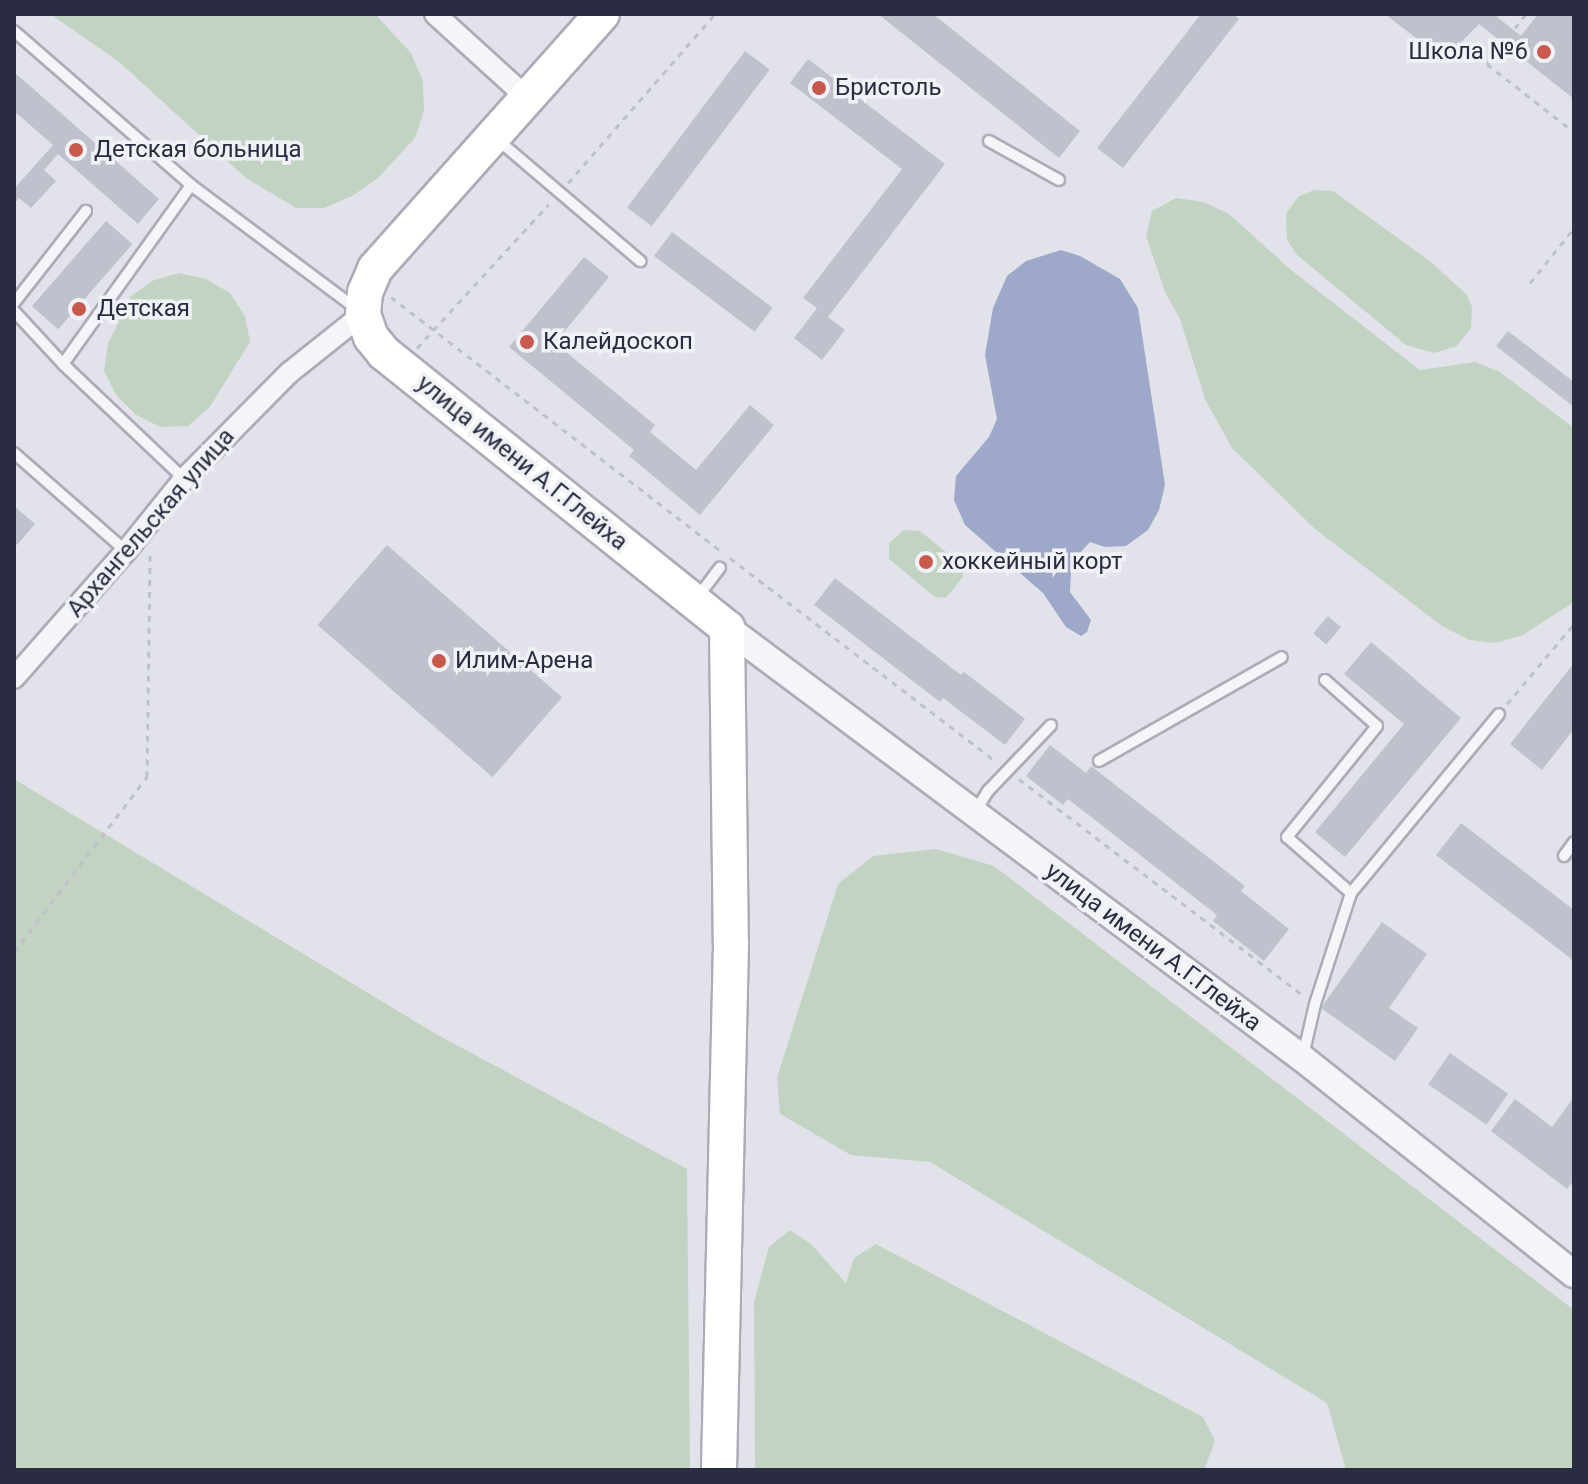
<!DOCTYPE html>
<meta charset="utf-8">
<style>
body{margin:0}
#map{position:relative;width:1588px;height:1484px;overflow:hidden;background:#e2e3ea;font-family:Roboto,sans-serif}
div>[style]{position:absolute}
.green>*{inset:0;background:#c3d3c3}
.water>*{inset:0;background:#9ea8c8}
.building>*{inset:0;background:#bfc1cc;transform-origin:0 0}
.path>*{height:3px;margin-top:-1.5px;transform-origin:0;background:repeating-linear-gradient(90deg,#bfc1c8 0 6px,transparent 0 12px)}
.roads{filter:drop-shadow(2px 0 #abacb7) drop-shadow(-2px 0 #abacb7) drop-shadow(0 2px #abacb7) drop-shadow(0 -2px #abacb7)}
.service>*{height:10px;margin:-5px;padding:0 5px;transform-origin:5px;border-radius:5px;background:#f4f5f8}
.minor>*{height:20px;margin:-10px;padding:0 10px;transform-origin:10px;border-radius:10px;background:#f4f5f8}
.tertiary>*{height:26px;margin:-13px;padding:0 13px;transform-origin:13px;border-radius:13px;background:#f4f5f8}
.primary>*{height:34px;margin:-17px;padding:0 17px;transform-origin:17px;border-radius:17px;background:#fff}
.dots>*{width:22px;height:22px;translate:-50% -50%;box-sizing:border-box;border:4px solid #f1f2f7;border-radius:50%}
span{translate:-50% -50%;white-space:nowrap;text-align:center;line-height:1.15;-webkit-text-stroke:7px #f1f2f7;paint-order:stroke}
.poi-label{font-size:24px;color:#2a2d41}
.right{translate:-100% -50%;text-align:right}
.left{translate:0 -50%;text-align:left}
.street-label{font-size:24px;color:#2a2d41}
.frame{position:absolute;inset:0;border:16px solid #2a2d41;pointer-events:none}
</style>
<div id="map">
<div class="green">
<i style="clip-path:polygon(50px 14px,375px 14px,411px 53px,423px 81px,424px 111px,415px 138px,378px 178px,352px 196px,324px 208px,296px 208px,246px 178px,118px 61px)"></i>
<i style="clip-path:polygon(1314px 190px,1333px 191px,1431px 262px,1467px 295px,1472px 307px,1471px 328px,1457px 346px,1434px 353px,1406px 345px,1297px 255px,1287px 240px,1286px 214px,1298px 197px)"></i>
<i style="clip-path:polygon(1176px 198px,1204px 202px,1229px 214px,1291px 270px,1420px 370px,1475px 362px,1500px 372px,1574px 428px,1574px 602px,1523px 635px,1495px 643px,1469px 640px,1442px 626px,1315px 529px,1232px 448px,1205px 399px,1180px 319px,1165px 292px,1146px 236px,1152px 211px)"></i>
<i style="clip-path:polygon(179px 273px,206px 279px,230px 293px,245px 316px,250px 342px,209px 408px,188px 426px,160px 427px,135px 414px,116px 395px,104px 371px,108px 344px,131px 296px,154px 280px)"></i>
<i style="clip-path:polygon(904px 530px,920px 531px,962px 565px,963px 577px,946px 598px,935px 597px,889px 559px,889px 543px)"></i>
<i style="clip-path:polygon(14px 779px,436px 1034px,687px 1169px,690px 1470px,14px 1470px)"></i>
<i style="clip-path:polygon(936px 849px,994px 866px,1574px 1310px,1574px 1470px,1346px 1470px,1327px 1403px,930px 1162px,851px 1155px,780px 1114px,777px 1078px,838px 884px,873px 856px)"></i>
<i style="clip-path:polygon(790px 1230px,811px 1244px,846px 1283px,854px 1258px,876px 1244px,1203px 1417px,1215px 1441px,1204px 1470px,755px 1470px,754px 1302px,769px 1247px)"></i>
</div>
<div class="water">
<i style="clip-path:polygon(1061px 250px,1080px 256px,1120px 279px,1138px 308px,1165px 485px,1159px 510px,1148px 530px,1126px 546px,1105px 547px,1090px 542px,1077px 556px,1071px 572px,1070px 592px,1091px 620px,1087px 632px,1081px 636px,1066px 627px,1043px 593px,965px 525px,954px 500px,956px 476px,989px 437px,997px 419px,985px 355px,993px 308px,1007px 276px,1026px 261px)"></i>
</div>
<div class="building">
<i style="clip-path:polygon(878px 14px,933px 14px,1080px 131px,1059px 158px)"></i>
<i style="clip-path:polygon(1201px 14px,1233px 14px,1239px 19px,1123px 168px,1097px 148px)"></i>
<i style="clip-path:polygon(1385px 14px,1500px 14px,1497px 17px,1521px 36px,1538px 14px,1574px 14px,1574px 99px,1479px 24px,1444px 60px)"></i>
<i style="left:745px;top:51px;width:31px;height:196px;rotate:37deg"></i>
<i style="clip-path:polygon(808px 59px,945px 164px,828px 317px,845px 330px,822px 360px,794px 338px,817px 308px,803px 298px,902px 169px,790px 83px)"></i>
<i style="clip-path:polygon(14px 72px,159px 199px,138px 224px,58px 154px,44px 170px,56px 181px,31px 208px,19px 198px,14px 204px,14px 189px,53px 145px,14px 111px)"></i>
<i style="left:106px;top:221px;width:35px;height:113px;rotate:41deg"></i>
<i style="left:672px;top:232px;width:126px;height:30px;rotate:37deg"></i>
<i style="clip-path:polygon(584px 257px,609px 277px,555px 343px,655px 425px,650px 432px,696px 470px,750px 405px,774px 425px,700px 515px,629px 456px,634px 450px,509px 347px)"></i>
<i style="clip-path:polygon(1508px 331px,1574px 382px,1574px 407px,1496px 346px)"></i>
<i style="clip-path:polygon(14px 506px,35px 524px,17px 545px,14px 542px)"></i>
<i style="left:387px;top:545px;width:232px;height:106px;rotate:41deg"></i>
<i style="clip-path:polygon(835px 578px,961px 675px,964px 672px,1025px 719px,1005px 745px,943px 698px,940px 702px,814px 605px)"></i>
<i style="left:1328px;top:616px;width:17px;height:23px;rotate:40deg"></i>
<i style="clip-path:polygon(1371px 642px,1461px 718px,1345px 857px,1315px 832px,1404px 724px,1344px 674px)"></i>
<i style="clip-path:polygon(1574px 663px,1574px 729px,1542px 770px,1510px 744px)"></i>
<i style="clip-path:polygon(1050px 745px,1086px 773px,1091px 766px,1245px 886px,1241px 891px,1289px 929px,1264px 961px,1213px 921px,1217px 915px,1068px 799px,1063px 805px,1026px 776px)"></i>
<i style="clip-path:polygon(1461px 823px,1574px 910px,1574px 961px,1436px 855px)"></i>
<i style="clip-path:polygon(1382px 922px,1427px 954px,1389px 1008px,1418px 1028px,1395px 1061px,1321px 1008px)"></i>
<i style="left:1450px;top:1053px;width:71px;height:38px;rotate:35deg"></i>
<i style="clip-path:polygon(1574px 1097px,1574px 1180px,1567px 1189px,1491px 1131px,1515px 1099px,1552px 1127px)"></i>
</div>
<div class="path">
<i style="left:1526px;top:14px;width:63px;rotate:128deg"></i>
<i style="left:1487px;top:64px;width:110px;rotate:38deg"></i>
<i style="left:568px;top:183px;width:224px;rotate:-49deg"></i>
<i style="left:1530px;top:283px;width:70px;rotate:-51.3deg"></i>
<i style="left:391px;top:297px;width:420px;rotate:37.6deg"></i>
<i style="left:417px;top:348px;width:195px;rotate:-47.5deg"></i>
<i style="left:730px;top:558px;width:336px;rotate:37.4deg"></i>
<i style="left:1507px;top:704px;width:104px;rotate:-50.1deg"></i>
<i style="left:1019px;top:779px;width:357px;rotate:37.3deg"></i>
<i style="left:14px;top:952px;width:220px;rotate:-52.8deg"></i>
<i style="left:147px;top:777px;width:224px;rotate:-89.2deg"></i>
</div>
<div class="roads">
<div class="service">
<i style="left:14px;top:31px;width:235px;rotate:41deg"></i>
<i style="left:191px;top:185px;width:207px;rotate:36.8deg"></i>
<i style="left:498px;top:140px;width:187px;rotate:40.4deg"></i>
<i style="left:989px;top:141px;width:80px;rotate:29.1deg"></i>
<i style="left:14px;top:303px;width:117px;rotate:-52deg"></i>
<i style="left:14px;top:311px;width:72px;rotate:47.2deg"></i>
<i style="left:63px;top:364px;width:167px;rotate:43.5deg"></i>
<i style="left:63px;top:364px;width:220px;rotate:-54.4deg"></i>
<i style="left:14px;top:453px;width:149px;rotate:41.2deg"></i>
<i style="left:697px;top:598px;width:38px;rotate:-53deg"></i>
<i style="left:1325px;top:680px;width:69px;rotate:41.5deg"></i>
<i style="left:1377px;top:726px;width:143px;rotate:129deg"></i>
<i style="left:1287px;top:837px;width:85px;rotate:41.2deg"></i>
<i style="left:1099px;top:761px;width:210px;rotate:-29.6deg"></i>
<i style="left:974px;top:814px;width:27px;rotate:-59deg"></i>
<i style="left:988px;top:791px;width:91px;rotate:-46.3deg"></i>
<i style="left:1564px;top:856px;width:17px;rotate:-54deg"></i>
<i style="left:1303px;top:1056px;width:53px;rotate:-77deg"></i>
<i style="left:1315px;top:1004px;width:117px;rotate:-72deg"></i>
<i style="left:1351px;top:893px;width:232px;rotate:-50.4deg"></i>
</div>
<div class="minor">
<i style="left:435px;top:14px;width:122px;rotate:42.3deg"></i>
<i style="left:14px;top:678px;width:169px;rotate:-48.6deg"></i>
<i style="left:126px;top:551px;width:92px;rotate:-51.1deg"></i>
<i style="left:184px;top:479px;width:149px;rotate:-45.3deg"></i>
<i style="left:289px;top:373px;width:95px;rotate:-38.6deg"></i>
</div>
<div class="tertiary">
<i style="left:727px;top:628px;width:718px;rotate:36.79deg"></i>
<i style="left:1302px;top:1058px;width:347px;rotate:38.5deg"></i>
</div>
<div class="primary">
<i style="left:602px;top:14px;width:341px;rotate:131.7deg"></i>
<i style="left:375px;top:269px;width:25px;rotate:113deg"></i>
<i style="left:365px;top:292px;width:22px;rotate:95deg"></i>
<i style="left:363px;top:314px;width:24px;rotate:71deg"></i>
<i style="left:371px;top:337px;width:21px;rotate:51deg"></i>
<i style="left:384px;top:353px;width:440px;rotate:38.7deg"></i>
<i style="left:727px;top:628px;width:316px;rotate:89.3deg"></i>
<i style="left:731px;top:944px;width:526px;rotate:91.31deg"></i>
</div>
</div>
<div class="dots">
<i style="left:1544px;top:52px;background:#c9594c"></i>
<i style="left:819px;top:88px;background:#c9594c"></i>
<i style="left:76px;top:150px;background:#c9594c"></i>
<i style="left:79px;top:309px;background:#c9594c"></i>
<i style="left:527px;top:342px;background:#c9594c"></i>
<i style="left:926px;top:562px;background:#c9594c"></i>
<i style="left:439px;top:661px;background:#c9594c"></i>
</div>
<div class="poi-label">
<span class="right" style="left:1528px;top:52px">Школа №6</span>
<span class="left" style="left:835px;top:88px">Бристоль</span>
<span class="left" style="left:94px;top:150px">Детская больница</span>
<span class="left" style="left:97px;top:309px">Детская</span>
<span class="left" style="left:543px;top:342px">Калейдоскоп</span>
<span class="left" style="left:942px;top:562px">хоккейный корт</span>
<span class="left" style="left:455px;top:661px">Илим-Арена</span>
</div>
<div class="street-label">
<span style="left:522px;top:463px;rotate:39deg">улица имени А.Г.Глейха</span>
<span style="left:151px;top:523px;rotate:-49deg">Архангельская улица</span>
<span style="left:1153px;top:947px;rotate:37deg">улица имени А.Г.Глейха</span>
</div>
<div class="frame"></div>
</div>
